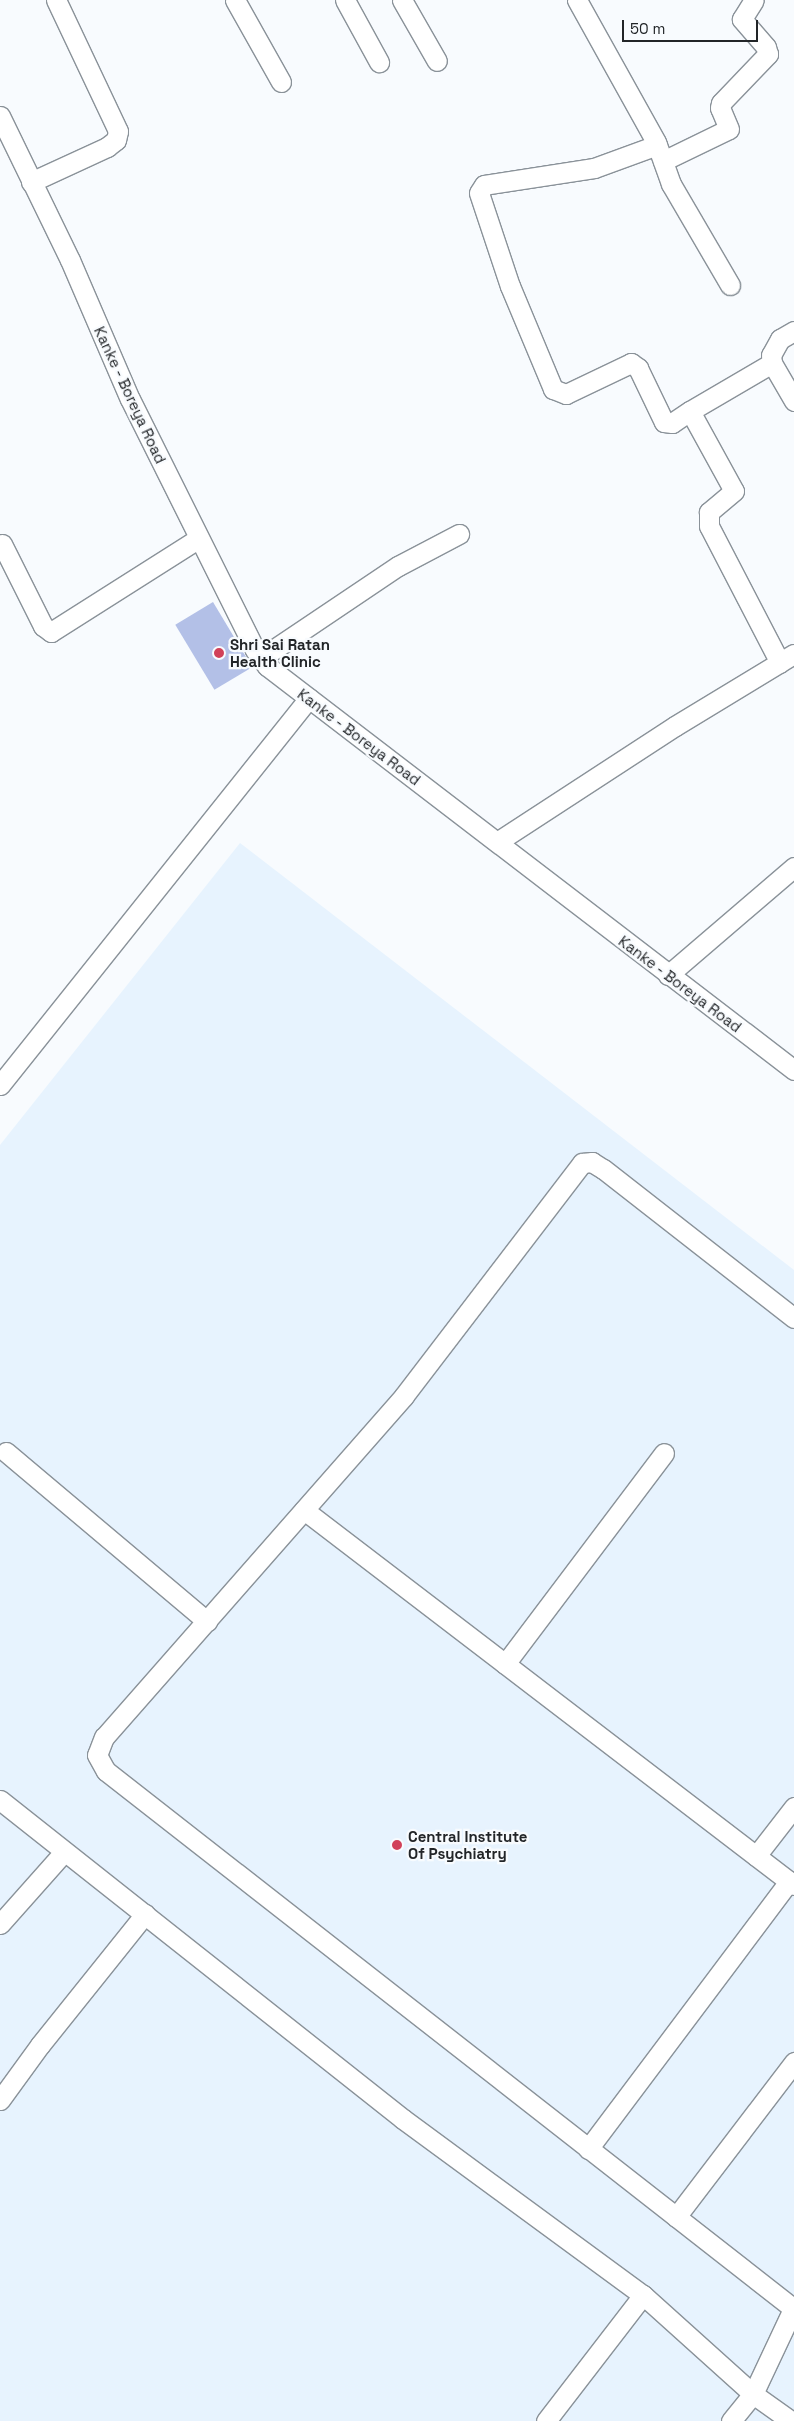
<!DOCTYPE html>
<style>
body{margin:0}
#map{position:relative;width:794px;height:2421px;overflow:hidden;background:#f8fbfe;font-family:"Space Grotesk",sans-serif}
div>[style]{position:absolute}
.built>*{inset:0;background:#e7f3fe}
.building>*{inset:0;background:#b3c0e7;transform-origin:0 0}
.roads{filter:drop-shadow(1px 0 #8a9299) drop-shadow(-1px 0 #8a9299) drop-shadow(0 1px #8a9299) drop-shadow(0 -1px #8a9299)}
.minor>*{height:19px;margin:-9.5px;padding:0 9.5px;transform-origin:9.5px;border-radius:9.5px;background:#fff}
.dots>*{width:14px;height:14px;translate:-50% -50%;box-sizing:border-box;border:2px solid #f8fbfe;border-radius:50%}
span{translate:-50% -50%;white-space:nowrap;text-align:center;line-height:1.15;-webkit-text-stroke:4.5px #f8fbfe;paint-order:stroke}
.street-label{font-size:15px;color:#222528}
.poi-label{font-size:15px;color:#222528;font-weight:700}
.left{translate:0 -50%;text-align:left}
.scale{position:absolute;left:622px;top:20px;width:136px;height:22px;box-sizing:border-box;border:2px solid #222528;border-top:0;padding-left:6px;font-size:15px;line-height:18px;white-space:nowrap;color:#222528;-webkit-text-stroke:4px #f8fbfe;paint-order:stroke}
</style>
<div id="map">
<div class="built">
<i style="clip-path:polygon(240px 843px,794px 1270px,794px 2421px,0 2421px,0 1145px)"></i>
</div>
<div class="building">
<i style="left:213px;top:602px;width:76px;height:44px;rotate:59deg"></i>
</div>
<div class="roads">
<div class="minor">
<i style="left:235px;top:0;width:94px;rotate:60.7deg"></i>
<i style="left:345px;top:0;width:71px;rotate:61.3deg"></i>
<i style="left:402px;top:0;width:70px;rotate:60.2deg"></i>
<i style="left:577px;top:0;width:162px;rotate:60.9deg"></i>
<i style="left:656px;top:142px;width:45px;rotate:70.3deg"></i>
<i style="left:671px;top:184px;width:117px;rotate:59.7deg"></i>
<i style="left:0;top:116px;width:160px;rotate:64.1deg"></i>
<i style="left:70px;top:260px;width:151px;rotate:66.7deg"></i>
<i style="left:130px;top:399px;width:280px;rotate:63.5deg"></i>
<i style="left:255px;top:650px;width:20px;rotate:53deg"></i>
<i style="left:267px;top:666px;width:664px;rotate:37.47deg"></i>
<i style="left:657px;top:145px;width:67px;rotate:159.9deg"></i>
<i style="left:594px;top:168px;width:111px;rotate:171.2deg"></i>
<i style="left:484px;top:185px;width:9px;rotate:122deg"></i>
<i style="left:479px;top:193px;width:98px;rotate:71.6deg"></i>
<i style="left:510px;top:286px;width:112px;rotate:67.3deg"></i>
<i style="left:553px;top:389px;width:14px;rotate:21deg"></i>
<i style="left:566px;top:394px;width:72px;rotate:-25.5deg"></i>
<i style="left:631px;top:363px;width:9px;rotate:36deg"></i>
<i style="left:638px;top:368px;width:60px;rotate:64.3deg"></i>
<i style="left:664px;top:422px;width:8px;rotate:7deg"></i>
<i style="left:672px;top:423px;width:22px;rotate:-34deg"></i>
<i style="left:663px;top:161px;width:73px;rotate:-25.9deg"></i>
<i style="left:729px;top:129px;width:23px;rotate:-113deg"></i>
<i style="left:720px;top:108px;width:5px;rotate:-79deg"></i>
<i style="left:721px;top:103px;width:68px;rotate:-46.2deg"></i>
<i style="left:768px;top:54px;width:7px;rotate:-106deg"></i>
<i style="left:766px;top:47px;width:37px;rotate:-131deg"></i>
<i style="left:742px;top:19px;width:22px;rotate:-58deg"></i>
<i style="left:31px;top:182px;width:84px;rotate:-24.7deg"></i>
<i style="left:107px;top:147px;width:11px;rotate:-38deg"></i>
<i style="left:116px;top:140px;width:9px;rotate:-77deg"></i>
<i style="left:118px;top:131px;width:145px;rotate:-115.3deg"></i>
<i style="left:794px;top:331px;width:16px;rotate:150deg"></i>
<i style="left:780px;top:339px;width:18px;rotate:119deg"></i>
<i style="left:771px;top:355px;width:8px;rotate:83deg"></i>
<i style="left:772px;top:363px;width:44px;rotate:59.9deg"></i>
<i style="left:772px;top:363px;width:95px;rotate:149.7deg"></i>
<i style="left:690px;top:411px;width:91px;rotate:61.2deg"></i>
<i style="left:734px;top:491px;width:33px;rotate:140deg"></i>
<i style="left:709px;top:512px;width:14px;rotate:90deg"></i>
<i style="left:709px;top:526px;width:154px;rotate:62.6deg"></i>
<i style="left:2px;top:544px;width:92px;rotate:63.4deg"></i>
<i style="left:43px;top:626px;width:10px;rotate:37deg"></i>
<i style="left:51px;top:632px;width:175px;rotate:-32.4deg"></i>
<i style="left:261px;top:658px;width:165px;rotate:-33.9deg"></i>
<i style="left:398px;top:566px;width:69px;rotate:-27.7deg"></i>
<i style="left:497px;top:842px;width:212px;rotate:-33.1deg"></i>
<i style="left:675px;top:726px;width:139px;rotate:-31.2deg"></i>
<i style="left:668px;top:975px;width:166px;rotate:-40.6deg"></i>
<i style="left:0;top:1085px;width:495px;rotate:-51.4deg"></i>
<i style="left:794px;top:1318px;width:242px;rotate:-142deg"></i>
<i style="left:603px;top:1169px;width:13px;rotate:-148deg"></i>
<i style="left:592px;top:1162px;width:10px;rotate:174deg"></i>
<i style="left:582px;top:1163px;width:293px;rotate:127.4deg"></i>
<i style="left:404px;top:1396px;width:454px;rotate:131.3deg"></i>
<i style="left:104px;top:1737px;width:19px;rotate:111deg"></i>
<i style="left:97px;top:1755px;width:18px;rotate:61deg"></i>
<i style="left:106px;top:1771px;width:873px;rotate:38.02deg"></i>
<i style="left:6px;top:1452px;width:263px;rotate:40.1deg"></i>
<i style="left:304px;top:1510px;width:617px;rotate:37.43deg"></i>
<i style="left:505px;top:1664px;width:264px;rotate:-53deg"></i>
<i style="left:0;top:1800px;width:514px;rotate:38.36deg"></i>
<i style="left:403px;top:2119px;width:298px;rotate:36.3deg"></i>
<i style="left:643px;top:2295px;width:148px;rotate:42deg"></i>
<i style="left:753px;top:2394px;width:47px;rotate:35.4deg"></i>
<i style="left:756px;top:1856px;width:62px;rotate:-52.2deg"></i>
<i style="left:0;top:1924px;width:96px;rotate:-48.4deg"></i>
<i style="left:0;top:2100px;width:68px;rotate:-54deg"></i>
<i style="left:40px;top:2045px;width:168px;rotate:-51.3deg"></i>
<i style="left:588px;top:2149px;width:335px;rotate:-53.1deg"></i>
<i style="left:676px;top:2217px;width:195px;rotate:-52.7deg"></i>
<i style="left:546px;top:2421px;width:159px;rotate:-52.4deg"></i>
<i style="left:731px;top:2421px;width:35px;rotate:-51deg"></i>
<i style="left:753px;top:2394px;width:96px;rotate:-64.8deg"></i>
</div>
</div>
<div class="dots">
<i style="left:219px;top:653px;background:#d14159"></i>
<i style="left:397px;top:1845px;background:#d14159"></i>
</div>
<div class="street-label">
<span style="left:130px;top:395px;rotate:65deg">Kanke - Boreya Road</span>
<span style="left:359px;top:737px;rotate:37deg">Kanke - Boreya Road</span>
<span style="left:680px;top:984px;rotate:37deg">Kanke - Boreya Road</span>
</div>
<div class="poi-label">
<span class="left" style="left:230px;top:653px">Shri Sai Ratan<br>Health Clinic</span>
<span class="left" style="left:408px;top:1845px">Central Institute<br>Of Psychiatry</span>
</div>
<div class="scale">50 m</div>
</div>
